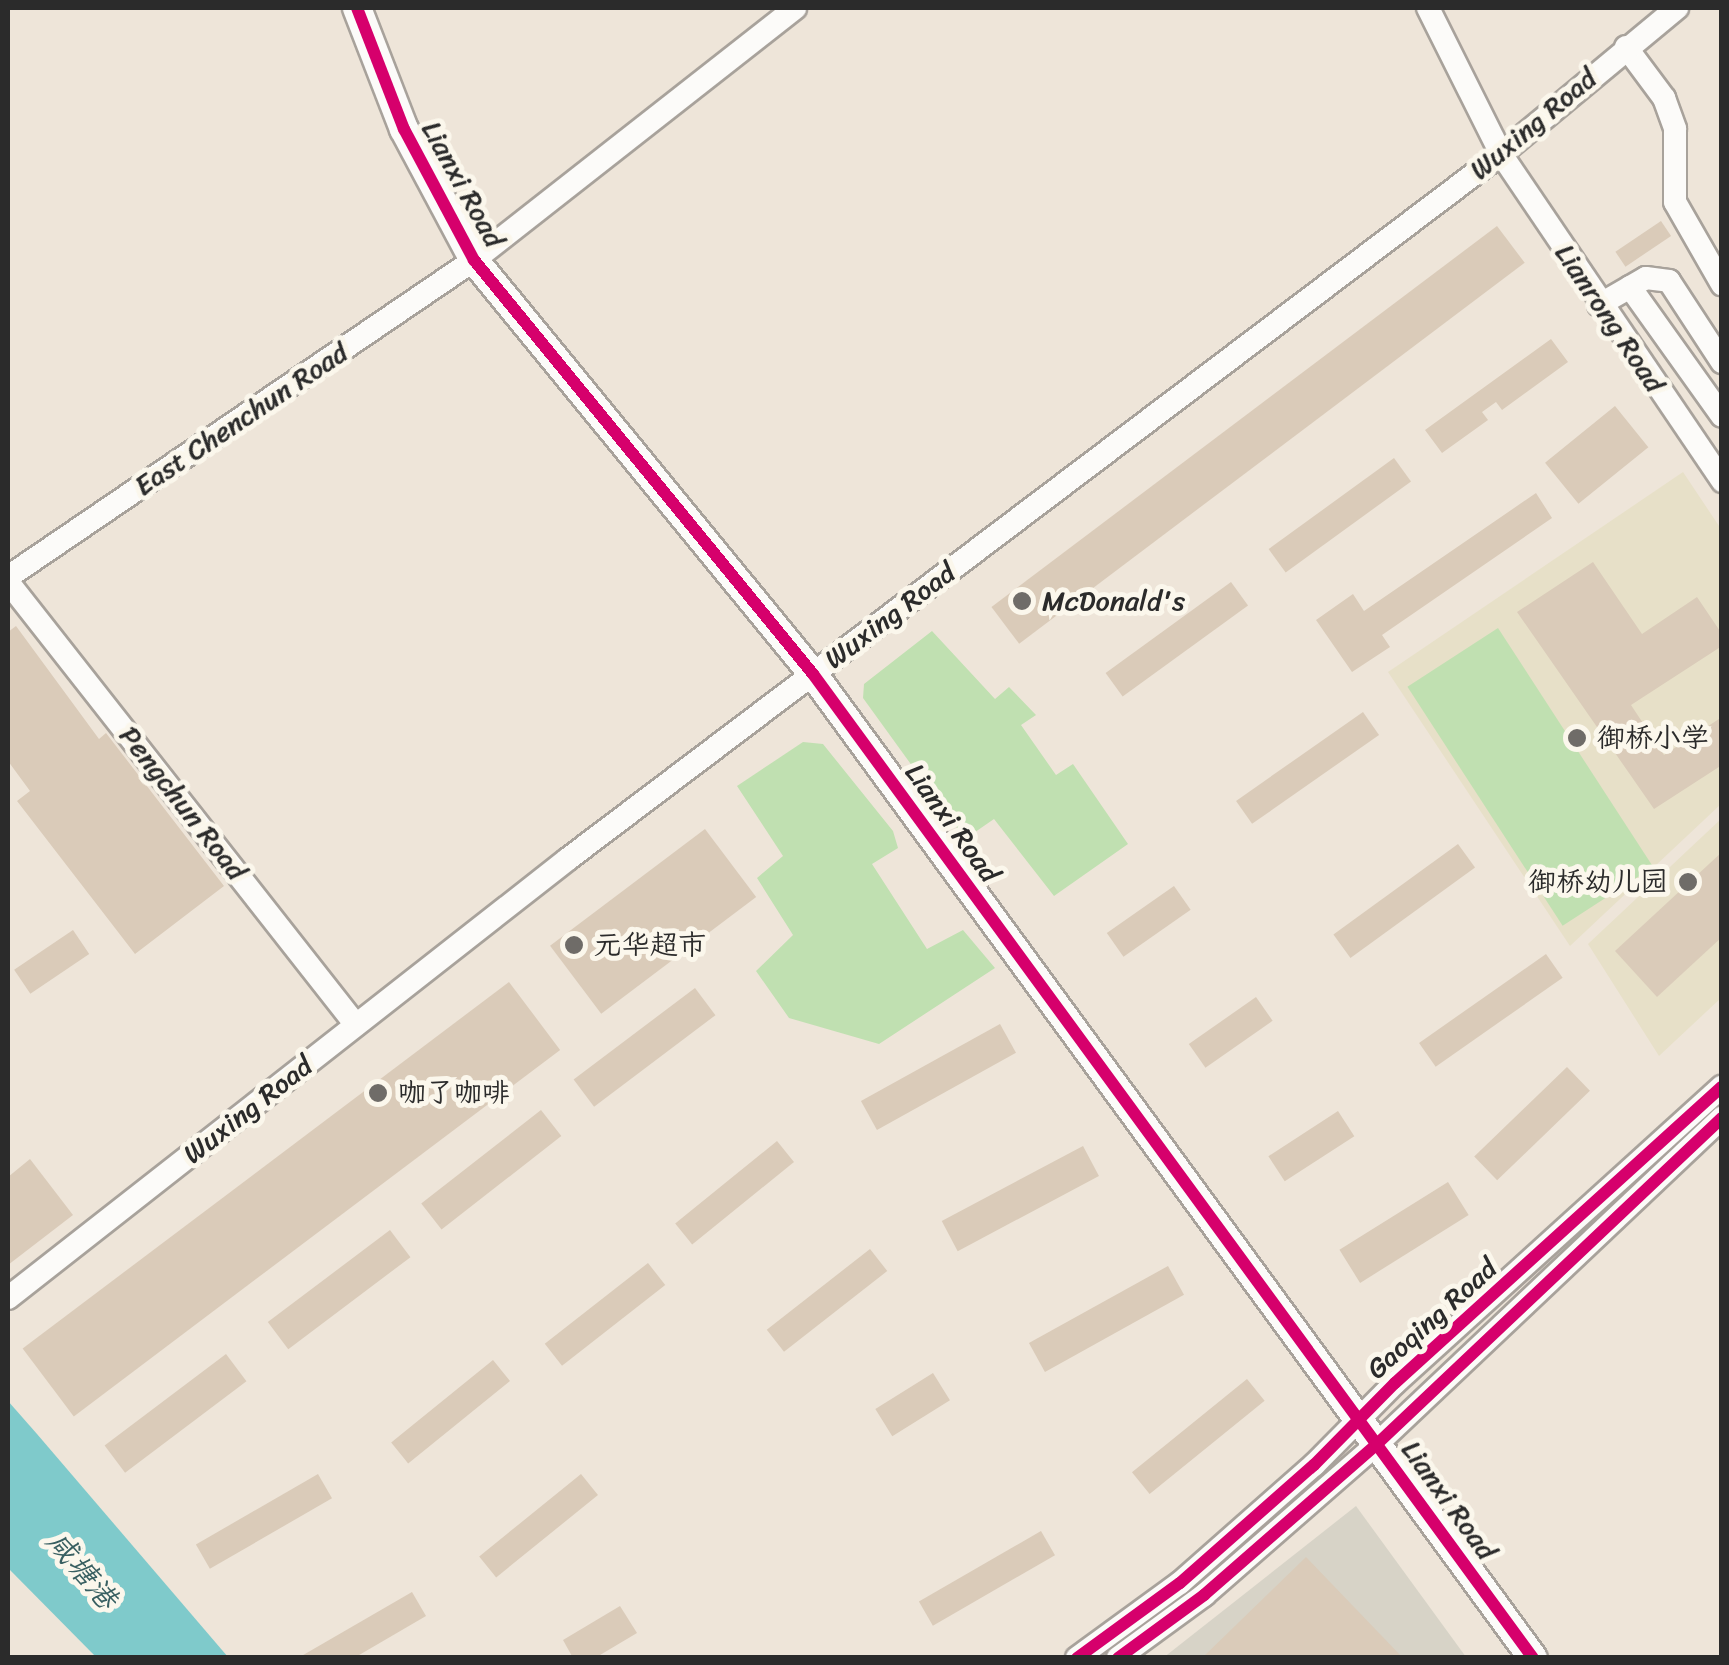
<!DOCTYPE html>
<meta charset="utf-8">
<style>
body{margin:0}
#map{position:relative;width:1729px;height:1665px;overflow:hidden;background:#eee5d9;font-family:Sriracha,"LXGW WenKai TC",sans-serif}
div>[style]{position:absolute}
.built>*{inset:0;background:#e7e0c8}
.industrial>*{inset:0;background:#d7d3c7}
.green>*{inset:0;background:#c0e0b1;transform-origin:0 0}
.water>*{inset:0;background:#7fcacb}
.building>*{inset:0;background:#dacbb9;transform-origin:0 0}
.roads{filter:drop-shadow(2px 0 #a8a29b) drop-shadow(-2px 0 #a8a29b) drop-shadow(0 2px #a8a29b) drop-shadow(0 -2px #a8a29b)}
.minor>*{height:22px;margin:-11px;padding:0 11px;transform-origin:11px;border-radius:11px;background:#fcfbf9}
.major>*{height:28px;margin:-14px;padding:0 14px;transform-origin:14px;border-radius:14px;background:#fcfbf9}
.cycleway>*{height:12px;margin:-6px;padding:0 6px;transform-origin:6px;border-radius:6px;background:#d6006c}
.dots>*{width:28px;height:28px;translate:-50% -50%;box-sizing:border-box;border:5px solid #fbf7ec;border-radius:50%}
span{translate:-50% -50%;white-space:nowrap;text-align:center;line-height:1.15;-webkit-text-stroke:10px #fbf7ec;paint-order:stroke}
.street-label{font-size:28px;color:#2b2b2b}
.poi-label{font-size:28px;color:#2b2b2b}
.left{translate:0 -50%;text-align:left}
.right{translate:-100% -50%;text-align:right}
.water-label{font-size:30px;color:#385f61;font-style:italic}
.frame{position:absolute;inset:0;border:10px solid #2b2b2b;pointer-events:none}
</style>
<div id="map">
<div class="built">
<i style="clip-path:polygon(1683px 472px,1721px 529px,1721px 804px,1570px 946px,1388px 672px)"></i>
<i style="clip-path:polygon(1721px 819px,1721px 998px,1659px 1056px,1588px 944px)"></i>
</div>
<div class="industrial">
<i style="clip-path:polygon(1356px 1506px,1466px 1657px,1163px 1658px)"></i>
</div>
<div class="green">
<i style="left:1498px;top:628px;width:285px;height:108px;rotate:57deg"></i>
<i style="clip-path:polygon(932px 631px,995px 699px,1009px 687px,1036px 715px,1021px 725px,1056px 775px,1073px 764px,1128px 844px,1054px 896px,994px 819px,965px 839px,863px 698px,864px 684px)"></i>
<i style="clip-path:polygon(803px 742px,823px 744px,893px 831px,898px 848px,872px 864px,927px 949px,963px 930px,995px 968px,879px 1044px,789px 1018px,756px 971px,793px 935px,757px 878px,783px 856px,737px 786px)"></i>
</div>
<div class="water">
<i style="clip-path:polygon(8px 1401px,37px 1434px,228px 1657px,96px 1657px,8px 1568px)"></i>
</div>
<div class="building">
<i style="left:1661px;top:221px;width:18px;height:55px;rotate:56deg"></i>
<i style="left:1497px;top:226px;width:46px;height:633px;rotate:53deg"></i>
<i style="clip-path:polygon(1551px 339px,1568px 362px,1502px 410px,1496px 402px,1482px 412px,1488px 420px,1442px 453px,1425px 430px)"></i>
<i style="left:1615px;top:406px;width:53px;height:90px;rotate:51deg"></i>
<i style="left:1394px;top:458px;width:29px;height:155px;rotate:54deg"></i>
<i style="clip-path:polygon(1536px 493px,1552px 518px,1382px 635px,1390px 647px,1352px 672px,1316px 620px,1353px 594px,1364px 611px)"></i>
<i style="clip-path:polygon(1593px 562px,1642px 634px,1697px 597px,1722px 634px,1722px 646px,1631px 705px,1664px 755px,1722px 717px,1722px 765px,1654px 809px,1517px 612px)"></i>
<i style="left:1231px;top:582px;width:29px;height:155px;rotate:54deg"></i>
<i style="clip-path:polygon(16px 626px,99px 739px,106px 733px,224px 886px,135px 954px,17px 801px,30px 791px,8px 761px,8px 632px)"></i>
<i style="left:1363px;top:712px;width:28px;height:155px;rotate:55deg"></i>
<i style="left:705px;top:829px;width:85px;height:194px;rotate:53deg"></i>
<i style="left:1458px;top:844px;width:29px;height:154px;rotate:54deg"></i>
<i style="clip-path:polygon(1722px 852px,1722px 937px,1657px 997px,1615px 951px)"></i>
<i style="left:1174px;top:886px;width:29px;height:82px;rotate:55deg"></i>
<i style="left:73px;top:930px;width:29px;height:71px;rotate:56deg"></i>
<i style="left:1546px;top:954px;width:29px;height:155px;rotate:55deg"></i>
<i style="left:509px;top:982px;width:85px;height:609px;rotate:53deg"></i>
<i style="left:695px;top:988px;width:34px;height:152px;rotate:53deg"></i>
<i style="left:1256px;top:997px;width:29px;height:82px;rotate:55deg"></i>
<i style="left:1000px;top:1024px;width:33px;height:159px;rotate:61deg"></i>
<i style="left:1567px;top:1067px;width:33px;height:129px;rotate:46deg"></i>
<i style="left:541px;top:1110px;width:33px;height:152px;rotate:52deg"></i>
<i style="left:1338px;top:1111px;width:30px;height:83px;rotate:57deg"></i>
<i style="left:777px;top:1141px;width:27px;height:131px;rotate:51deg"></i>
<i style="left:1083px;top:1146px;width:34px;height:160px;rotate:62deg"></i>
<i style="clip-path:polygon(30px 1159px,73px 1215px,8px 1265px,8px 1177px)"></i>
<i style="left:1448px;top:1182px;width:39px;height:128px;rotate:58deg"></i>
<i style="left:390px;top:1230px;width:34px;height:153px;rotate:53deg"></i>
<i style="left:870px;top:1249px;width:28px;height:131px;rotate:52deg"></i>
<i style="left:648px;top:1263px;width:28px;height:131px;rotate:52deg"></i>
<i style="left:1168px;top:1266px;width:33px;height:159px;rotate:61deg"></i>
<i style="left:226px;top:1354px;width:34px;height:152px;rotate:53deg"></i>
<i style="left:493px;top:1360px;width:27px;height:131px;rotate:51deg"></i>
<i style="left:933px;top:1373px;width:32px;height:68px;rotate:58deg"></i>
<i style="left:1247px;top:1379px;width:28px;height:148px;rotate:51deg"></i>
<i style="left:318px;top:1474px;width:28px;height:141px;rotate:60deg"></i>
<i style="left:581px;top:1474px;width:27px;height:131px;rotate:51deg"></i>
<i style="left:1041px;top:1531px;width:28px;height:141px;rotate:60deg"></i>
<i style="clip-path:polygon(1306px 1557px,1403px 1658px,1202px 1658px)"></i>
<i style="clip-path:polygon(412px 1592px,426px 1616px,354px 1658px,298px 1658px)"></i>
<i style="clip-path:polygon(620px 1606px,637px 1633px,595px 1658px,573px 1658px,563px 1640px)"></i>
</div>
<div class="roads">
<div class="minor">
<i style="left:1428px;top:8px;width:163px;rotate:63.4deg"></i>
<i style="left:1501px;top:154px;width:395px;rotate:55.9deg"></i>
<i style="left:1626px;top:47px;width:64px;rotate:53.3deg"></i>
<i style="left:1664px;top:98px;width:33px;rotate:70deg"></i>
<i style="left:1675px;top:129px;width:73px;rotate:90deg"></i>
<i style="left:1675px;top:202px;width:95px;rotate:60.2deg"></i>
<i style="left:1630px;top:287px;width:158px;rotate:54.5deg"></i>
<i style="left:1599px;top:305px;width:54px;rotate:-29.9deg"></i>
<i style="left:1646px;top:278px;width:23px;rotate:7deg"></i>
<i style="left:1669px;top:281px;width:97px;rotate:56.8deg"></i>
<i style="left:8px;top:577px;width:564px;rotate:-34.23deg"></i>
<i style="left:474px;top:260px;width:408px;rotate:-38.1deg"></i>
<i style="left:8px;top:582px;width:563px;rotate:51.85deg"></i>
<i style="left:8px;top:1298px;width:712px;rotate:-38.09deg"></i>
<i style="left:568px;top:859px;width:1169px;rotate:-37.08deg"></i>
<i style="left:1501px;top:154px;width:229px;rotate:-39.7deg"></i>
<i style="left:1077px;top:1658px;width:127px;rotate:-36.1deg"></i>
<i style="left:1180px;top:1583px;width:179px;rotate:-41.4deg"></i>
<i style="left:1314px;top:1465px;width:115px;rotate:-45.4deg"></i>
<i style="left:1395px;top:1383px;width:441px;rotate:-42.2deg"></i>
<i style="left:1118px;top:1658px;width:107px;rotate:-36.2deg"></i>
<i style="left:1204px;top:1595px;width:230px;rotate:-41.1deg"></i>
<i style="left:1377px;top:1444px;width:475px;rotate:-43.4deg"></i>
</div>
<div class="major">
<i style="left:357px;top:8px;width:130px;rotate:68.8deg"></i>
<i style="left:404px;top:129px;width:149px;rotate:61.9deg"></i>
<i style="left:474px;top:260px;width:535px;rotate:50.69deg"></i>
<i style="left:813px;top:674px;width:1219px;rotate:53.81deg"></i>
</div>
</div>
<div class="cycleway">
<i style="left:357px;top:8px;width:130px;rotate:68.8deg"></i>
<i style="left:404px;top:129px;width:149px;rotate:61.9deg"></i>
<i style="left:474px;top:260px;width:535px;rotate:50.69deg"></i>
<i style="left:813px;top:674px;width:1219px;rotate:53.81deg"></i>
<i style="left:1077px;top:1658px;width:127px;rotate:-36.1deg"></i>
<i style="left:1180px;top:1583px;width:179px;rotate:-41.4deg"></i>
<i style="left:1314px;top:1465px;width:115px;rotate:-45.4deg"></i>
<i style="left:1395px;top:1383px;width:441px;rotate:-42.2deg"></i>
<i style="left:1118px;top:1658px;width:107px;rotate:-36.2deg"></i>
<i style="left:1204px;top:1595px;width:230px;rotate:-41.1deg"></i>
<i style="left:1377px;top:1444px;width:475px;rotate:-43.4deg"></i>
</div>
<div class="dots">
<i style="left:1022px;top:601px;background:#6f6c68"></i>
<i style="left:1577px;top:738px;background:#6f6c68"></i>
<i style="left:1688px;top:882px;background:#6f6c68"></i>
<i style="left:574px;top:945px;background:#6f6c68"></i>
<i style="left:378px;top:1093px;background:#6f6c68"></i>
</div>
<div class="street-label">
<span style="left:1533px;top:124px;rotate:-40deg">Wuxing Road</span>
<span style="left:463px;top:184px;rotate:61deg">Lianxi Road</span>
<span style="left:1610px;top:318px;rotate:56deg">Lianrong Road</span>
<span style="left:241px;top:419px;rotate:-34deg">East Chenchun Road</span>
<span style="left:890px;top:616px;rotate:-37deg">Wuxing Road</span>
<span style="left:183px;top:803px;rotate:52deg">Pengchun Road</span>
<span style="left:952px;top:823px;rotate:54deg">Lianxi Road</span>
<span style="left:248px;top:1110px;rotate:-38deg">Wuxing Road</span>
<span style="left:1432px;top:1319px;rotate:-42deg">Gaoqing Road</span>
<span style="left:1449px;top:1500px;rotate:54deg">Lianxi Road</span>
</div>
<div class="poi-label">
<span class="left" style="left:1042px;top:601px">McDonald's</span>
<span class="left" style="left:1597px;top:738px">御桥小学</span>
<span class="right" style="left:1668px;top:882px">御桥幼儿园</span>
<span class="left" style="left:594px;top:945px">元华超市</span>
<span class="left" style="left:398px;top:1093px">咖了咖啡</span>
</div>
<div class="water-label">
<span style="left:82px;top:1570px;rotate:50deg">咸塘港</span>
</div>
<div class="frame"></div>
</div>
